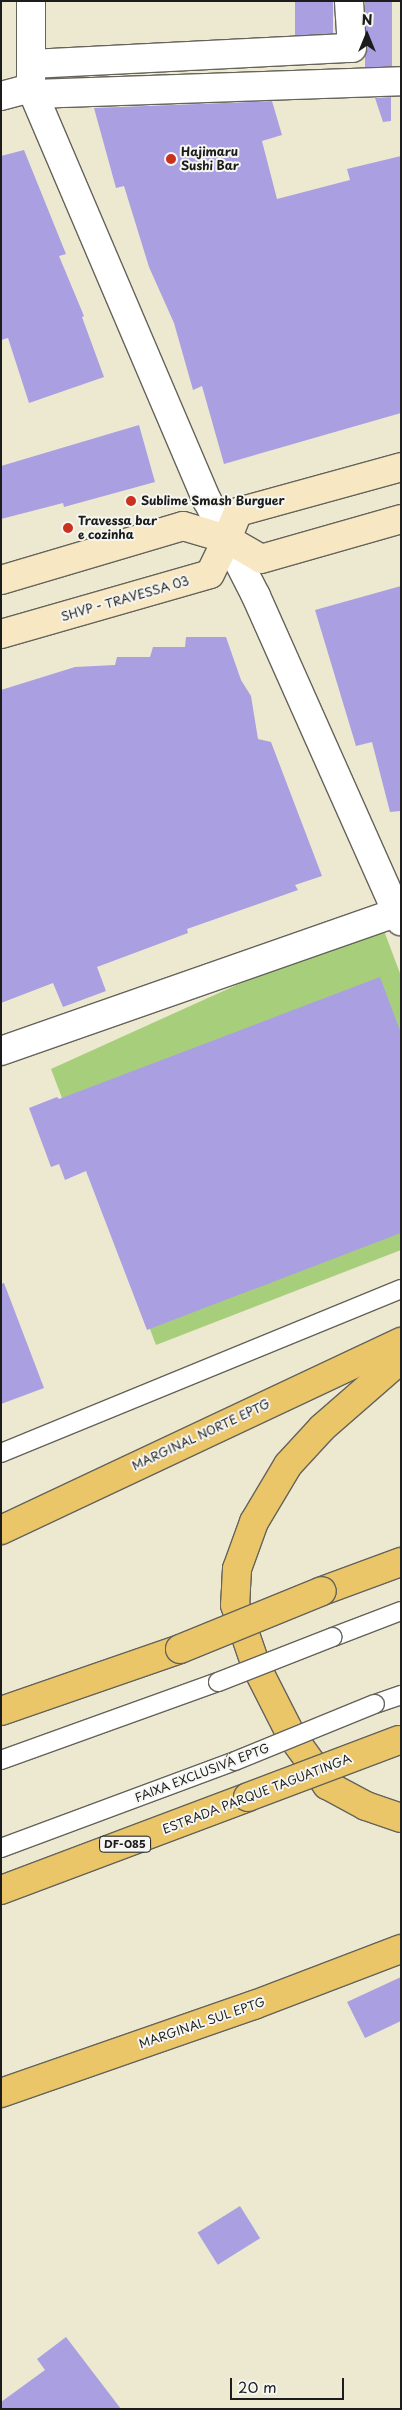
<!DOCTYPE html>
<style>
body{margin:0}
#map{position:relative;width:402px;height:2410px;overflow:hidden;background:#ede8d0;font-family:"Playpen Sans",sans-serif}
div>[style]{position:absolute}
.green>*{inset:0;background:#a7cf7b}
.building>*{inset:0;background:#aaa0e1;transform-origin:0 0}
.roads{filter:drop-shadow(1px 0 #65635b) drop-shadow(-1px 0 #65635b) drop-shadow(0 1px #65635b) drop-shadow(0 -1px #65635b)}
.lane>*{height:18px;margin:-9px;padding:0 9px;transform-origin:9px;border-radius:9px;background:#fff}
.street>*{height:28px;margin:-14px;padding:0 14px;transform-origin:14px;border-radius:14px;background:#fff}
.secondary>*{height:28px;margin:-14px;padding:0 14px;transform-origin:14px;border-radius:14px;background:#f7e8c3}
.primary>*{height:28px;margin:-14px;padding:0 14px;transform-origin:14px;border-radius:14px;background:#ebc669}
.highway>*{height:28px;margin:-14px;padding:0 14px;transform-origin:14px;border-radius:14px;background:#ebc669}
.bridges{filter:drop-shadow(1px 0 #65635b) drop-shadow(-1px 0 #65635b) drop-shadow(0 1px #65635b) drop-shadow(0 -1px #65635b)}
.lane-bridge>*{height:18px;margin:-9px;padding:0 9px;transform-origin:9px;border-radius:9px;background:#fff}
.highway-bridge>*{height:28px;margin:-14px;padding:0 14px;transform-origin:14px;border-radius:14px;background:#ebc669}
.dots>*{width:14px;height:14px;translate:-50% -50%;box-sizing:border-box;border:2px solid #f6f6f2;border-radius:50%}
span{translate:-50% -50%;white-space:nowrap;text-align:center;line-height:1.15;-webkit-text-stroke:4px #f6f6f2;paint-order:stroke}
.shield-label span{padding:1px 4px;background:#f6f6f2;border:1px solid;border-radius:4px;-webkit-text-stroke-width:0}
.shield-label{font-size:11px;color:#1c1c1c;font-weight:700}
.poi-label{font-size:12px;color:#1c1c1c;font-weight:700}
.left{translate:0 -50%;text-align:left}
.street-label{font-size:12px;color:#1c1c1c}
.frame{position:absolute;inset:0;border:2px solid #1c1c1c;pointer-events:none}
.north{position:absolute;left:342px;top:10px;width:50px;height:50px;-webkit-text-stroke:4px #f6f6f2;paint-order:stroke;rotate:0deg;font-size:14px;font-weight:700;line-height:20px;text-align:center;color:#1c1c1c}
.north::after{content:'';display:block;margin:auto;width:18px;height:22px;background:#1c1c1c;clip-path:polygon(50% 0,100% 100%,50% 72%,0 100%)}
.scale{position:absolute;left:230px;top:2378px;width:114px;height:22px;box-sizing:border-box;border:2px solid #1c1c1c;border-top:0;padding-left:6px;font-size:15px;line-height:18px;white-space:nowrap;color:#1c1c1c;-webkit-text-stroke:4px #f6f6f2;paint-order:stroke}
</style>
<div id="map">
<div class="green">
<i style="clip-path:polygon(380px 920px,401px 976px,401px 1250px,156px 1345px,51px 1069px)"></i>
</div>
<div class="building">
<i style="left:295px;top:1px;width:38px;height:34px"></i>
<i style="left:365px;top:1px;width:27px;height:66px"></i>
<i style="clip-path:polygon(391px 97px,391px 121px,383px 122px,375px 98px)"></i>
<i style="clip-path:polygon(272px 101px,282px 135px,262px 141px,277px 199px,350px 180px,347px 169px,401px 156px,401px 413px,224px 464px,202px 386px,193px 390px,174px 323px,149px 267px,124px 186px,116px 188px,94px 108px)"></i>
<i style="clip-path:polygon(24px 150px,66px 254px,59px 256px,84px 316px,82px 317px,104px 377px,29px 403px,8px 338px,1px 340px,1px 156px)"></i>
<i style="clip-path:polygon(139px 425px,155px 482px,64px 507px,63px 503px,1px 519px,1px 466px)"></i>
<i style="clip-path:polygon(401px 586px,401px 811px,390px 812px,372px 742px,356px 746px,315px 610px)"></i>
<i style="clip-path:polygon(186px 637px,226px 637px,241px 680px,251px 696px,258px 739px,271px 742px,322px 876px,295px 885px,298px 890px,187px 929px,188px 933px,97px 967px,106px 991px,63px 1007px,53px 983px,1px 1003px,1px 690px,75px 667px,115px 665px,117px 657px,150px 657px,153px 647px,185px 647px)"></i>
<i style="clip-path:polygon(380px 977px,401px 1033px,401px 1233px,147px 1330px,86px 1171px,65px 1180px,59px 1164px,51px 1167px,29px 1108px,57px 1097px,59px 1099px)"></i>
<i style="clip-path:polygon(4px 1283px,44px 1388px,1px 1404px,1px 1284px)"></i>
<i style="clip-path:polygon(401px 1977px,401px 2021px,365px 2038px,347px 2002px)"></i>
<i style="left:240px;top:2206px;width:38px;height:50px;rotate:58deg"></i>
<i style="clip-path:polygon(66px 2337px,121px 2409px,1px 2409px,1px 2402px,45px 2370px,37px 2359px)"></i>
</div>
<div class="roads">
<div class="lane">
<i style="left:1px;top:1453px;width:432px;rotate:-22.3deg"></i>
<i style="left:333px;top:1637px;width:73px;rotate:-20.9deg"></i>
<i style="left:375px;top:1704px;width:28px;rotate:-19deg"></i>
<i style="left:1px;top:1760px;width:231px;rotate:-19.8deg"></i>
<i style="left:1px;top:1848px;width:250px;rotate:-20.4deg"></i>
</div>
<div class="street">
<i style="left:31px;top:1px;width:87px;rotate:90deg"></i>
<i style="left:31px;top:88px;width:448px;rotate:66.9deg"></i>
<i style="left:207px;top:500px;width:108px;rotate:63deg"></i>
<i style="left:256px;top:596px;width:356px;rotate:66deg"></i>
<i style="left:31px;top:64px;width:321px;rotate:-2.9deg"></i>
<i style="left:352px;top:48px;width:47px;rotate:-93.7deg"></i>
<i style="left:34px;top:94px;width:367px;rotate:-2deg"></i>
<i style="left:1px;top:96px;width:31px;rotate:-15deg"></i>
<i style="left:1px;top:1051px;width:424px;rotate:-19.3deg"></i>
</div>
<div class="secondary">
<i style="left:1px;top:580px;width:190px;rotate:-16.5deg"></i>
<i style="left:183px;top:526px;width:46px;rotate:16.5deg"></i>
<i style="left:227px;top:539px;width:29px;rotate:-68deg"></i>
<i style="left:238px;top:512px;width:169px;rotate:-15.4deg"></i>
<i style="left:1px;top:634px;width:217px;rotate:-16deg"></i>
<i style="left:210px;top:574px;width:39px;rotate:-64deg"></i>
<i style="left:227px;top:539px;width:39px;rotate:30deg"></i>
<i style="left:261px;top:559px;width:146px;rotate:-15.9deg"></i>
</div>
<div class="primary">
<i style="left:401px;top:1359px;width:105px;rotate:138.9deg"></i>
<i style="left:322px;top:1428px;width:50px;rotate:132.6deg"></i>
<i style="left:288px;top:1465px;width:66px;rotate:120.8deg"></i>
<i style="left:254px;top:1522px;width:50px;rotate:109.9deg"></i>
<i style="left:237px;top:1569px;width:36px;rotate:93deg"></i>
<i style="left:235px;top:1605px;width:65px;rotate:71deg"></i>
<i style="left:256px;top:1666px;width:77px;rotate:63.1deg"></i>
<i style="left:291px;top:1735px;width:62px;rotate:54.2deg"></i>
<i style="left:327px;top:1785px;width:44px;rotate:28.3deg"></i>
<i style="left:366px;top:1806px;width:37px;rotate:19deg"></i>
<i style="left:1px;top:1530px;width:442px;rotate:-25.2deg"></i>
<i style="left:1px;top:2093px;width:268px;rotate:-19.2deg"></i>
<i style="left:254px;top:2005px;width:157px;rotate:-20.9deg"></i>
</div>
<div class="highway">
<i style="left:322px;top:1591px;width:84px;rotate:-20.2deg"></i>
<i style="left:1px;top:1711px;width:189px;rotate:-19.1deg"></i>
<i style="left:1px;top:1890px;width:264px;rotate:-20.6deg"></i>
</div>
</div>
<div class="bridges">
<div class="lane-bridge">
<i style="left:218px;top:1682px;width:123px;rotate:-21.4deg"></i>
<i style="left:235px;top:1761px;width:151px;rotate:-22.2deg"></i>
</div>
<div class="highway-bridge">
<i style="left:180px;top:1649px;width:153px;rotate:-22.2deg"></i>
<i style="left:248px;top:1797px;width:161px;rotate:-20.7deg"></i>
</div>
</div>
<div class="dots">
<i style="left:171px;top:159px;background:#c8321e"></i>
<i style="left:131px;top:501px;background:#c8321e"></i>
<i style="left:68px;top:528px;background:#c8321e"></i>
</div>
<div class="shield-label">
<span style="left:125px;top:1844px">DF-085</span>
</div>
<div class="poi-label">
<span class="left" style="left:181px;top:159px">Hajimaru<br>Sushi Bar</span>
<span class="left" style="left:141px;top:501px">Sublime Smash Burguer</span>
<span class="left" style="left:78px;top:528px">Travessa bar<br>e cozinha</span>
</div>
<div class="street-label">
<span style="left:125px;top:599px;rotate:-16deg">SHVP - TRAVESSA 03</span>
<span style="left:201px;top:1435px;rotate:-25deg">MARGINAL NORTE EPTG</span>
<span style="left:202px;top:1773px;rotate:-21deg">FAIXA EXCLUSIVA EPTG</span>
<span style="left:257px;top:1794px;rotate:-21deg">ESTRADA PARQUE TAGUATINGA</span>
<span style="left:202px;top:2023px;rotate:-19deg">MARGINAL SUL EPTG</span>
</div>
<div class="frame"></div>
<div class="north">N</div>
<div class="scale">20 m</div>
</div>
